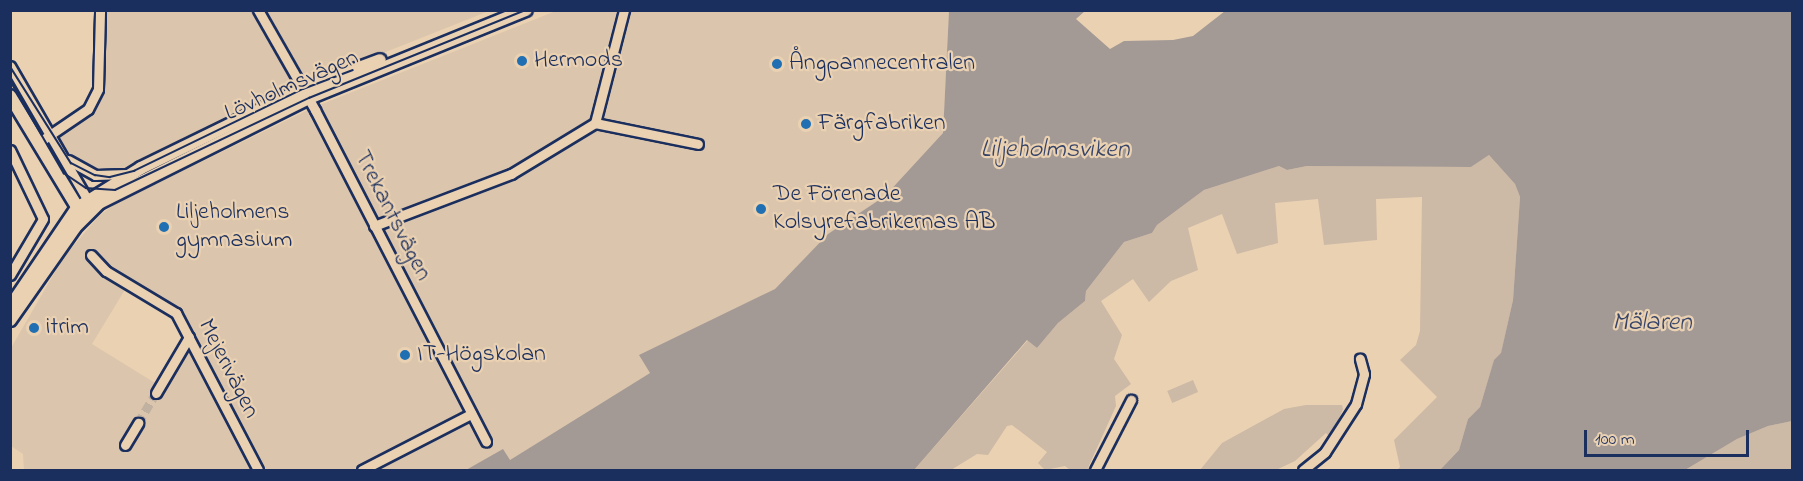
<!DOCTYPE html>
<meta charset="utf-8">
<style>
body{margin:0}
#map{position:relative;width:1803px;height:481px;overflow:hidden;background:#ead1b2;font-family:"Indie Flower",sans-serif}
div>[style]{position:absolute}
.built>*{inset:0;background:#dbc5ac}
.green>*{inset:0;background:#ccb9a6;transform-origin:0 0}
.water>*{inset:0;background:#a39995}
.minor-tunnel>*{height:9px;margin-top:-4.5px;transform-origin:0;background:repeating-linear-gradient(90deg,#c1b1a1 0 9px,transparent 0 13.5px)}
.roads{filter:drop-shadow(2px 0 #1b2f5e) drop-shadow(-2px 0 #1b2f5e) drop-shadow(0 2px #1b2f5e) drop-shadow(0 -2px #1b2f5e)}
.minor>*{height:9px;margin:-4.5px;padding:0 4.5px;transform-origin:4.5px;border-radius:4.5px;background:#ead1b2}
.tertiary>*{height:12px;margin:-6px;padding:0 6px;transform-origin:6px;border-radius:6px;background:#ead1b2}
.tram>*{height:1.5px;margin:-0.75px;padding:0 0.75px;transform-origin:0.75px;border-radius:0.75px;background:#1b2f5e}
.dots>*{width:16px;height:16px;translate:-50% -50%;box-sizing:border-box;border:3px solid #ead1b2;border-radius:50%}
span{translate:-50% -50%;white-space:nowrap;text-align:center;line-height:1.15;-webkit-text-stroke:4.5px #ead1b2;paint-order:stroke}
.poi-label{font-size:24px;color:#1b2f5e}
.left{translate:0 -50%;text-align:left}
.street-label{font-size:24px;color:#1b2f5e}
.water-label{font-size:26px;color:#364469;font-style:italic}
.frame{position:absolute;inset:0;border:12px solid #1b2f5e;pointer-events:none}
.scale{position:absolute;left:1584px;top:430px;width:165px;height:27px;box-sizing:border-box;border:3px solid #1b2f5e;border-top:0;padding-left:8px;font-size:18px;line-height:21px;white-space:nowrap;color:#1b2f5e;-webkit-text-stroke:4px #ead1b2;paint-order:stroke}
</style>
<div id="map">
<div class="built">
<i style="clip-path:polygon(101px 11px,488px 10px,489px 11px,300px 86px,126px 173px,103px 174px,84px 168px,67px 154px,55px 135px,88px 107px,97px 89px)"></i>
<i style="clip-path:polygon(evenodd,556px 11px,949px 11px,943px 133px,885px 196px,828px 234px,775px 289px,640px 356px,650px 373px,510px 460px,478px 464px,466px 470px,24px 470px,23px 454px,11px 446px,11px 348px,63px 258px,99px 216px,115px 204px,312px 108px,556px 11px,129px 283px,180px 313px,190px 335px,160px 386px,92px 344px,129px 283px)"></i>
</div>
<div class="green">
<i style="clip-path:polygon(1489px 155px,1515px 184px,1520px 197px,1513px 300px,1501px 354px,1494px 361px,1480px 407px,1468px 419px,1459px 450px,1440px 470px,1397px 470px,1400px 467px,1394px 440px,1437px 397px,1400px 360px,1416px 345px,1420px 331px,1422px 197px,1376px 199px,1377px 240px,1324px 245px,1318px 199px,1275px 203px,1278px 243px,1237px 254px,1222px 214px,1188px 228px,1198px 270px,1171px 281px,1149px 302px,1133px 279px,1101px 301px,1122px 335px,1114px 359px,1131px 384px,1115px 396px,1116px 406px,1087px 470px,1067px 470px,1070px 470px,1065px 466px,1045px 470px,1038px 463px,1047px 452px,1012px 425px,1007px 426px,988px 455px,977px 454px,951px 470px,914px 470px,1028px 340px,1037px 348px,1058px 323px,1085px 301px,1086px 291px,1124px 242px,1152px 233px,1157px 225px,1204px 190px,1279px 166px,1287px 170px,1307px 166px,1471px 167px)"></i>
<i style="left:1193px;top:380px;width:13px;height:28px;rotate:67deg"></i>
<i style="clip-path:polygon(1306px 405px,1342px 405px,1343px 409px,1331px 438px,1326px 433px,1295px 461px,1276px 470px,1200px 470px,1222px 443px,1284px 409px)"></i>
<i style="clip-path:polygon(1792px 421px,1792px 470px,1685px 470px,1737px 439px,1768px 426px)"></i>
</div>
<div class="water">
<i style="clip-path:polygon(949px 11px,1085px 11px,1076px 19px,1110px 49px,1124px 41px,1173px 40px,1193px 36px,1225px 11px,1792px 11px,1792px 421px,1768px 426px,1737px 439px,1685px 470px,1440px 470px,1459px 450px,1468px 419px,1480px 407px,1494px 360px,1501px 353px,1513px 300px,1520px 197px,1515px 184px,1489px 155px,1471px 167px,1307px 166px,1287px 170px,1279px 166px,1204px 190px,1157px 225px,1152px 233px,1124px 242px,1086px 291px,1085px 301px,1058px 323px,1037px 348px,1027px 340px,914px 470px,466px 470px,503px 449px,510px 460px,650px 373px,639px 355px,775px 289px,828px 234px,885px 196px,943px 133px)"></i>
</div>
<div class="minor-tunnel">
<i style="left:138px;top:423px;width:35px;rotate:-59deg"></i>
</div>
<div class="roads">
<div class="minor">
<i style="left:258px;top:10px;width:115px;rotate:60.3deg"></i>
<i style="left:315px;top:110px;width:373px;rotate:62.7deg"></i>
<i style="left:10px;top:66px;width:162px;rotate:59.9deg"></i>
<i style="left:595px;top:123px;width:105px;rotate:11.5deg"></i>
<i style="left:38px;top:143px;width:60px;rotate:-34.2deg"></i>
<i style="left:88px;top:109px;width:22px;rotate:-63deg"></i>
<i style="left:98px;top:89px;width:79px;rotate:-88.5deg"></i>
<i style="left:10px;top:150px;width:76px;rotate:64.4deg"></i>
<i style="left:43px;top:219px;width:65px;rotate:120.5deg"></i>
<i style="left:68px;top:160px;width:31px;rotate:29deg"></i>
<i style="left:95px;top:175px;width:32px;rotate:-2deg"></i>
<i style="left:374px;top:226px;width:147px;rotate:-20.8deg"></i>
<i style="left:511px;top:174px;width:98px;rotate:-31.3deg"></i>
<i style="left:595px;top:123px;width:117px;rotate:-75.6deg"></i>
<i style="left:91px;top:255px;width:22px;rotate:47deg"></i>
<i style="left:106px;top:271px;width:82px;rotate:31deg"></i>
<i style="left:176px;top:313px;width:177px;rotate:62.4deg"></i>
<i style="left:156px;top:393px;width:65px;rotate:-59.5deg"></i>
<i style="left:125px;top:445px;width:26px;rotate:-59deg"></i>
<i style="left:362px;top:470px;width:123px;rotate:-27.2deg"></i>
<i style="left:1095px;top:470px;width:79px;rotate:-62.8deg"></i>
<i style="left:1303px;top:470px;width:28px;rotate:-39deg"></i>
<i style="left:1325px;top:452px;width:57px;rotate:-57.1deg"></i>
<i style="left:1356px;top:404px;width:31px;rotate:-75deg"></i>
<i style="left:1364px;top:374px;width:16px;rotate:-105deg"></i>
</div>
<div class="tertiary">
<i style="left:10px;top:96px;width:139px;rotate:58.8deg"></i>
<i style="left:10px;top:307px;width:120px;rotate:-55.9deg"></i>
<i style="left:77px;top:208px;width:75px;rotate:-32deg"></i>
<i style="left:141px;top:168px;width:180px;rotate:-26deg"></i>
<i style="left:303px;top:89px;width:82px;rotate:-20.6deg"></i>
<i style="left:10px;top:320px;width:113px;rotate:-55deg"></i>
<i style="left:75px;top:227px;width:34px;rotate:-45deg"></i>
<i style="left:99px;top:203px;width:235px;rotate:-26.6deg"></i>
<i style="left:309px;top:98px;width:234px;rotate:-22.1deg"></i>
</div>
</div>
<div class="tram">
<i style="left:10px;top:66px;width:115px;rotate:57.8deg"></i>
<i style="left:71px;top:163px;width:27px;rotate:27deg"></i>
<i style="left:95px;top:175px;width:15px;rotate:8deg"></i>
<i style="left:110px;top:177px;width:25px;rotate:-14deg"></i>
<i style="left:134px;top:171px;width:188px;rotate:-25.9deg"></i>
<i style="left:303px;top:89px;width:53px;rotate:-20.8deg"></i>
<i style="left:10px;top:80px;width:108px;rotate:59.9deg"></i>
<i style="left:64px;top:173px;width:27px;rotate:34deg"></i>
<i style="left:86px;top:188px;width:29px;rotate:4deg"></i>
<i style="left:115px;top:190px;width:215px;rotate:-25.4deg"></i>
<i style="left:309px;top:98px;width:234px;rotate:-22.1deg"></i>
</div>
<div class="dots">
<i style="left:522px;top:61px;background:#1f6fb2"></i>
<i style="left:777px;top:64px;background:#1f6fb2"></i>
<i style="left:806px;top:124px;background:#1f6fb2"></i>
<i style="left:761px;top:209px;background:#1f6fb2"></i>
<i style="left:164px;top:227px;background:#1f6fb2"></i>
<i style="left:34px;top:328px;background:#1f6fb2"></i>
<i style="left:405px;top:355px;background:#1f6fb2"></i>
</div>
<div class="poi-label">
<span class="left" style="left:534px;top:61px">Hermods</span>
<span class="left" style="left:789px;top:64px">Ångpannecentralen</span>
<span class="left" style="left:818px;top:124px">Färgfabriken</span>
<span class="left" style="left:773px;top:209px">De Förenade<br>Kolsyrefabrikernas AB</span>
<span class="left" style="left:176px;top:227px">Liljeholmens<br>gymnasium</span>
<span class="left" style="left:46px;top:328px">itrim</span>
<span class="left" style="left:417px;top:355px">IT-Högskolan</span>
</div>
<div class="street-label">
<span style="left:292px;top:86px;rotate:-24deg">Lövholmsvägen</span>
<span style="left:392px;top:216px;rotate:63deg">Trekantsvägen</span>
<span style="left:228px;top:369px;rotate:63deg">Mejerivägen</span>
</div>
<div class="water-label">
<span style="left:1055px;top:151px">Liljeholmsviken</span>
<span style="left:1652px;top:324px">Mälaren</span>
</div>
<div class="frame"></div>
<div class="scale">100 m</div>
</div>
